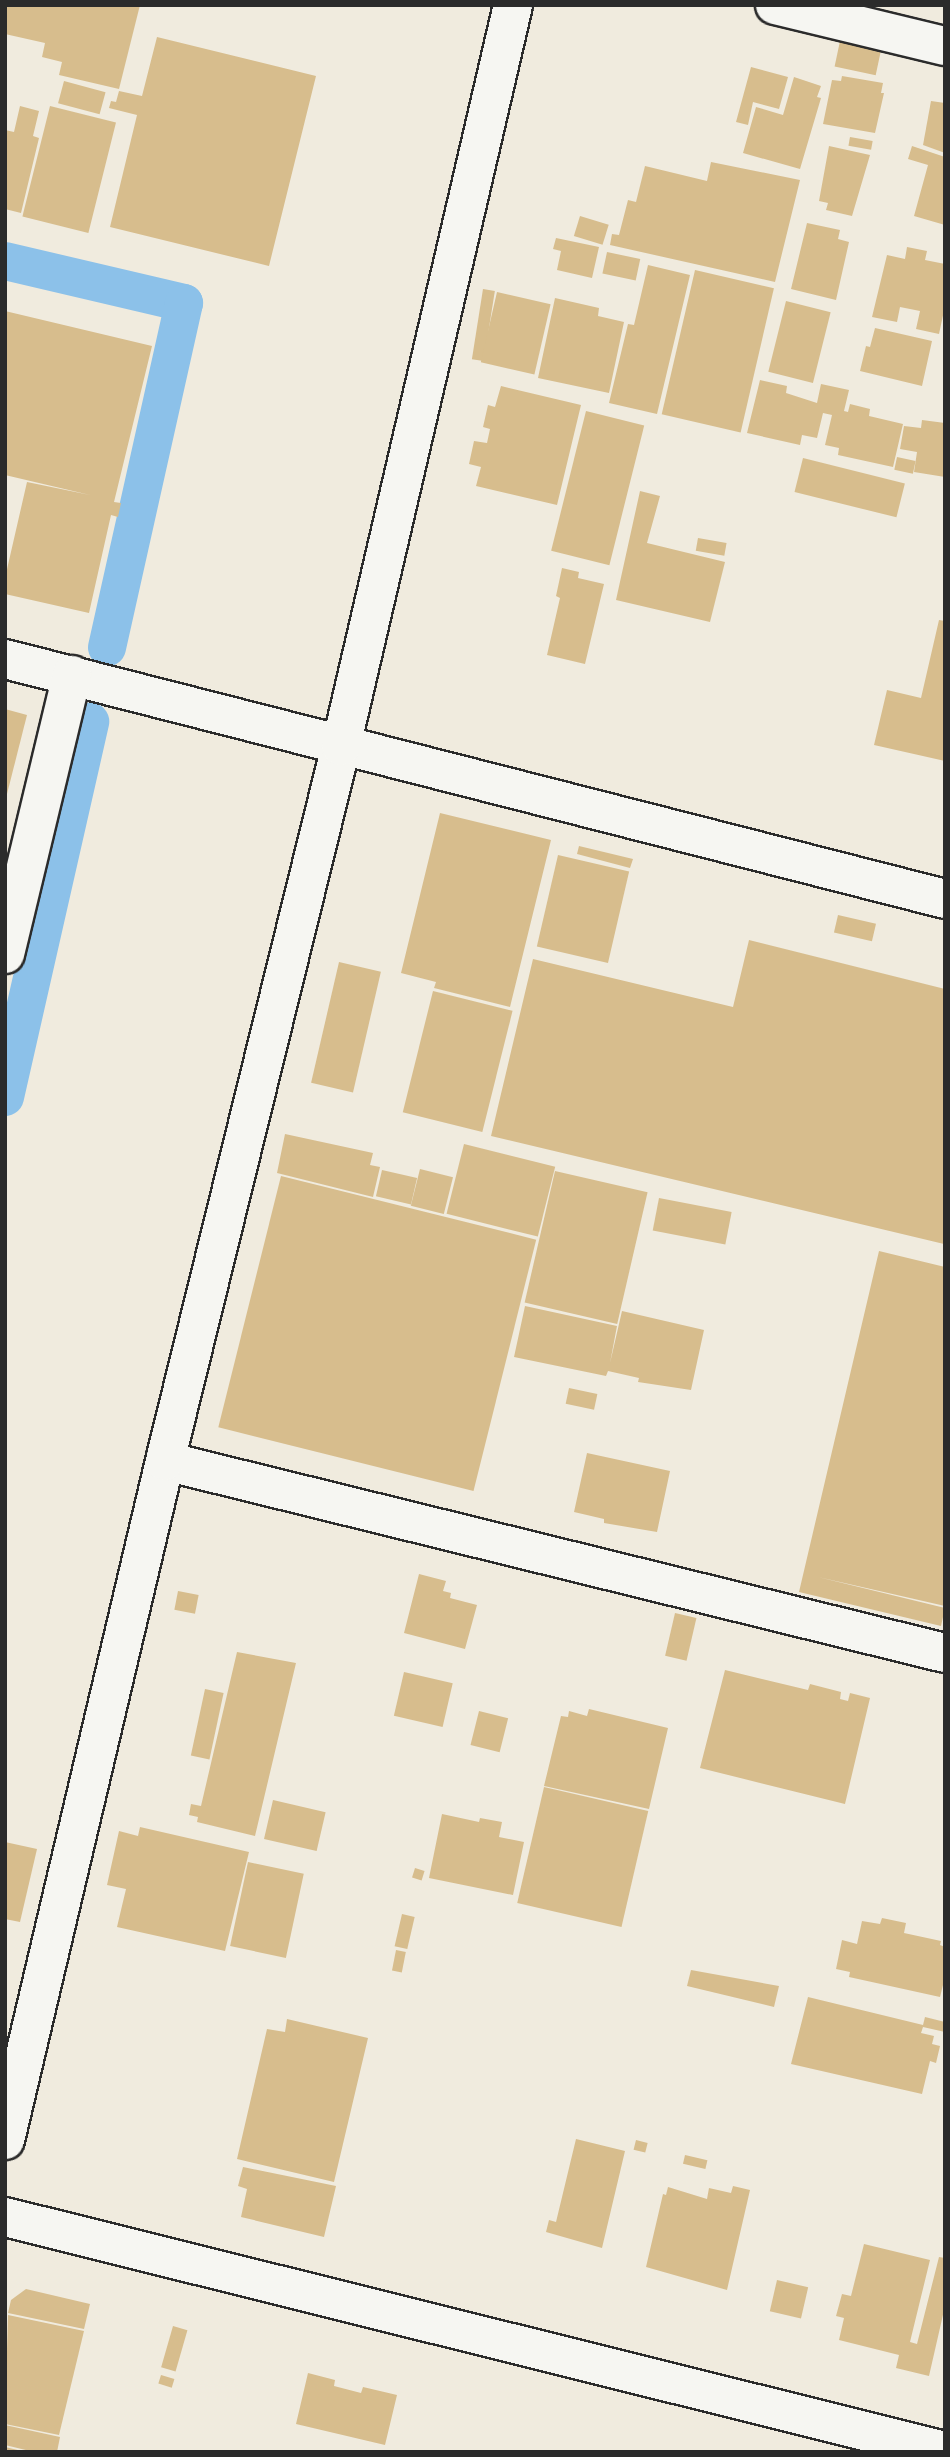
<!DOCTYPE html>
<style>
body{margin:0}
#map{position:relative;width:950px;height:2457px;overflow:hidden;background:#f0ebde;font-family:Caveat,sans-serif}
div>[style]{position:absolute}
.canal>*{height:38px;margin:-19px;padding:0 19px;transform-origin:19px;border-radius:19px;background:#8cc1e9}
.building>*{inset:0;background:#d7bd8d;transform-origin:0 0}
.roads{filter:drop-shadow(2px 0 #2b2b2b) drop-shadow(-2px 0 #2b2b2b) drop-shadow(0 2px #2b2b2b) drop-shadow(0 -2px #2b2b2b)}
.minor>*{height:38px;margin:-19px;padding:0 19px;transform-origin:19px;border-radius:19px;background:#f6f6f2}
span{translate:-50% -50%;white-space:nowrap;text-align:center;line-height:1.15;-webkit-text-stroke:5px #f6f6f2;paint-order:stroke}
.frame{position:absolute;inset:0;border:7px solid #2b2b2b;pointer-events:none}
</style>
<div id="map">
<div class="canal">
<i style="left:5px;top:261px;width:184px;rotate:13.2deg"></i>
<i style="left:184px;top:303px;width:353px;rotate:102.6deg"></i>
<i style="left:5px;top:1097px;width:385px;rotate:-77.2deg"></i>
</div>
<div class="building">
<i style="clip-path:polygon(5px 5px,140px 5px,119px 89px,59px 75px,62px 62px,42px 57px,45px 43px,5px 34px)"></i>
<i style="clip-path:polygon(157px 37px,316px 76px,269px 266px,110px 227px,137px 115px,109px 108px,111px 101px,116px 102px,119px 91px,142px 96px)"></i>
<i style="left:840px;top:41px;width:42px;height:26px;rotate:12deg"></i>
<i style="clip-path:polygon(751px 67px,788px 77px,779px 109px,753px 102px,748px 125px,736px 122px)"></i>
<i style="clip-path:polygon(842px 76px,883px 83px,881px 93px,884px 93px,875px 133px,823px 124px,832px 80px,841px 81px)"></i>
<i style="clip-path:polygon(794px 77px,821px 86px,817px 97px,821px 98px,800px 169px,743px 153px,756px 107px,783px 115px)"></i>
<i style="left:64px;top:81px;width:43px;height:23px;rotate:15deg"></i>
<i style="clip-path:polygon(931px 101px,945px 103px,945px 153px,923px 145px)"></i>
<i style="clip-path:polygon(20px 106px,39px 111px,33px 136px,39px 138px,21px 213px,5px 209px,5px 130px,14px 132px)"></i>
<i style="left:50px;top:106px;width:68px;height:114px;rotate:14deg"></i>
<i style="left:850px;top:137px;width:23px;height:9px;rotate:10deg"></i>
<i style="clip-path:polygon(829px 146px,870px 155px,852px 216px,826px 210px,828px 203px,819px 201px)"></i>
<i style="clip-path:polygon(912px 146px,945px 157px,945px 225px,914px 216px,928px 165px,908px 159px)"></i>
<i style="clip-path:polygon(711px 162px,800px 180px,775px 282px,610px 245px,612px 234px,619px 235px,628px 200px,636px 202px,645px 166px,707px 181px)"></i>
<i style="left:580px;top:216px;width:30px;height:21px;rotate:17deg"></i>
<i style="clip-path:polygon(807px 223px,840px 230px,838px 239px,849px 242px,836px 300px,791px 289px)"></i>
<i style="clip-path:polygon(556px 238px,599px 247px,592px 278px,557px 270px,561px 251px,553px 249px)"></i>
<i style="clip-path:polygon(907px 247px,927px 251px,925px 260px,945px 264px,945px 306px,939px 334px,916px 329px,920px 311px,900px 307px,897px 322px,872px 317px,887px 255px,905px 259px)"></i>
<i style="left:607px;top:252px;width:34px;height:22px;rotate:12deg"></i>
<i style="clip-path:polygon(648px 265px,690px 275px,657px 414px,609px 403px,628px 324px,634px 325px)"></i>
<i style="left:695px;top:270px;width:81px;height:148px;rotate:13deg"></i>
<i style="left:483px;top:289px;width:12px;height:71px;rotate:9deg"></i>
<i style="left:497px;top:292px;width:55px;height:72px;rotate:13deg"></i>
<i style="clip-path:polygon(555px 298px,599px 308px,598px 316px,624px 322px,609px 393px,538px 378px)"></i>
<i style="left:786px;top:301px;width:46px;height:73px;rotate:14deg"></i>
<i style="clip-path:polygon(5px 311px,152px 346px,114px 502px,121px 503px,118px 517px,111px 515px,89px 613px,5px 594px,5px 578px,27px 482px,90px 495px,5px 475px)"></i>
<i style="clip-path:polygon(875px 328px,932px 341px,922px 386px,860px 371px,866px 346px,870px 347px)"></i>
<i style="clip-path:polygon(760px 380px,787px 386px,786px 393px,817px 403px,821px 384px,849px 390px,844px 411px,848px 412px,850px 404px,870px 409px,869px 416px,903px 424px,893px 467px,838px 455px,839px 448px,825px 445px,832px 415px,823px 413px,817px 438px,802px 435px,800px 445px,747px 433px)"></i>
<i style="clip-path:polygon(501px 386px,581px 405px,557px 505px,476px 486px,481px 467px,469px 464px,474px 441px,487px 443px,490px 429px,483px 427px,488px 405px,495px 407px)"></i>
<i style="left:586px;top:411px;width:60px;height:144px;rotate:14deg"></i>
<i style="clip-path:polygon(922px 420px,945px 423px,945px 477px,914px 472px,917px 452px,900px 449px,904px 426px,921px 428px)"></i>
<i style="left:897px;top:457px;width:19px;height:13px;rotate:12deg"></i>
<i style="left:803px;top:458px;width:105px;height:35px;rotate:14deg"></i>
<i style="clip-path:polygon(640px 491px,660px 496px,647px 543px,725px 562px,710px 622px,616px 600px)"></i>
<i style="left:698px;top:538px;width:29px;height:13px;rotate:10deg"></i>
<i style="clip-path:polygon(562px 568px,579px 572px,578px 578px,604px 584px,585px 664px,547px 655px,560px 598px,556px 596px)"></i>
<i style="clip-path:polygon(939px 620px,945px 621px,945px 761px,874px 745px,887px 690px,921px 698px)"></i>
<i style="clip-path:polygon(5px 709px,27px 715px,6px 798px,5px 798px)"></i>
<i style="clip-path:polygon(440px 813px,551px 840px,510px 1007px,434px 988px,436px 982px,401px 973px)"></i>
<i style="clip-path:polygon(579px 846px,633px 859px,630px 868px,577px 854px)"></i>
<i style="left:558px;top:855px;width:73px;height:94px;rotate:13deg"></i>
<i style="left:838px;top:915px;width:39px;height:18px;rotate:13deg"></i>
<i style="clip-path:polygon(749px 940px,945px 989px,944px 1244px,491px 1136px,533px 959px,733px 1007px)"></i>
<i style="left:339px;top:962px;width:43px;height:124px;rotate:13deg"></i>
<i style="left:433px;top:991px;width:82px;height:125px;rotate:14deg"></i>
<i style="clip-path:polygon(285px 1134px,373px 1153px,370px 1165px,380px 1167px,373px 1197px,277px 1173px)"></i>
<i style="left:464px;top:1144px;width:94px;height:72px;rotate:14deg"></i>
<i style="left:420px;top:1169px;width:34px;height:38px;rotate:14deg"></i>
<i style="left:382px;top:1170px;width:36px;height:27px;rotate:13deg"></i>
<i style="left:555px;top:1171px;width:95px;height:135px;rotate:13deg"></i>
<i style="left:281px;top:1176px;width:263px;height:259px;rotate:14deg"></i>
<i style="left:659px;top:1198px;width:74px;height:33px;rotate:11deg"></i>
<i style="clip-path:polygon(879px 1251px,945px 1267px,945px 1606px,818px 1577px,945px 1608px,941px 1626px,799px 1592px)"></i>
<i style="clip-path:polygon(525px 1306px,617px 1326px,610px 1363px,622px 1311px,704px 1330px,691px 1390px,638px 1382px,639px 1378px,608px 1371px,606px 1376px,514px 1357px)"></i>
<i style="left:569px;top:1388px;width:29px;height:16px;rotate:12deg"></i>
<i style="clip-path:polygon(587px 1453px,670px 1471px,657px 1532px,604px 1523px,604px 1519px,574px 1512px)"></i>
<i style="clip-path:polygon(419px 1574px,446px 1581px,443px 1591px,451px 1593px,450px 1598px,477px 1605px,465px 1649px,404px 1633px)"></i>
<i style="left:178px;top:1591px;width:21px;height:19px;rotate:11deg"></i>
<i style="left:675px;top:1613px;width:22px;height:44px;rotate:13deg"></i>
<i style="clip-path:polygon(237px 1652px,296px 1663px,255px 1836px,197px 1822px,198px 1817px,189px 1815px,191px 1804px,201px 1806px)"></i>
<i style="clip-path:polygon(725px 1670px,808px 1690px,810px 1684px,841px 1692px,840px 1699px,848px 1701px,850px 1693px,870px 1698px,845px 1804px,700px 1768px)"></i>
<i style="left:404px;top:1672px;width:50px;height:45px;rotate:13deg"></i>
<i style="left:205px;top:1689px;width:19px;height:68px;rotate:12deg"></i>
<i style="clip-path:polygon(589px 1709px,668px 1728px,649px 1809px,544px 1786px,561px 1716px,568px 1717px,569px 1711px,587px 1716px)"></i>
<i style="left:479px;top:1711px;width:30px;height:35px;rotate:14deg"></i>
<i style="left:544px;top:1787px;width:107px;height:119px;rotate:13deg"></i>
<i style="left:273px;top:1800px;width:54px;height:40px;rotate:13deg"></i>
<i style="clip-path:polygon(442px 1814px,479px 1822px,480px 1818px,502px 1822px,499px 1837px,524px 1842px,513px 1895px,429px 1878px)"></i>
<i style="clip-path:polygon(140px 1827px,249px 1852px,225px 1951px,117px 1927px,126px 1889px,107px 1885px,119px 1831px,138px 1836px)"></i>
<i style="clip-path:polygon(5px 1842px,37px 1849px,20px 1922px,5px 1919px)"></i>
<i style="left:248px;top:1862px;width:57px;height:86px;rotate:12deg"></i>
<i style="left:415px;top:1868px;width:10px;height:10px;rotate:17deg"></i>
<i style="left:402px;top:1914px;width:13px;height:33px;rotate:13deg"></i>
<i style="clip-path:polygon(882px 1918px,906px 1923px,904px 1933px,941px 1941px,940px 1945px,945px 1947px,945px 1977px,940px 1997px,849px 1977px,850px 1972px,836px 1969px,842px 1940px,857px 1944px,862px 1921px,880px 1924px)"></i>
<i style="left:396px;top:1950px;width:10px;height:21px;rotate:11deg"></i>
<i style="clip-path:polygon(691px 1970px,779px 1986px,774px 2007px,687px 1986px)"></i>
<i style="clip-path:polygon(808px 1997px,923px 2025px,925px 2017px,945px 2022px,945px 2032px,923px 2027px,921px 2033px,934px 2036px,932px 2044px,940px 2046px,936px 2063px,930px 2061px,922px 2094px,791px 2064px)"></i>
<i style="clip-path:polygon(287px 2019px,368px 2038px,334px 2182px,237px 2159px,267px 2029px,285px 2032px)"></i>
<i style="clip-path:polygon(576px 2139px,625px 2151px,602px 2248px,546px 2232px,549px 2220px,556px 2222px)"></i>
<i style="left:636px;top:2140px;width:12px;height:10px;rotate:14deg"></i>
<i style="left:685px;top:2155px;width:23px;height:9px;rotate:13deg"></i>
<i style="clip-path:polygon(243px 2167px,336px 2186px,324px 2237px,241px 2217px,247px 2189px,238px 2186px)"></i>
<i style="clip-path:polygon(733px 2186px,750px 2190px,727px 2290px,646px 2267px,663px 2194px,666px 2195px,668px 2187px,707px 2199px,709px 2188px,731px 2193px)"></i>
<i style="clip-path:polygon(864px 2244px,930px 2260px,910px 2342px,917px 2344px,939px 2257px,945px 2258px,945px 2306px,929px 2376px,896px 2368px,899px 2355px,839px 2340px,844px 2318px,836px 2316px,842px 2294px,851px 2296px)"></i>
<i style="left:777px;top:2280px;width:32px;height:32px;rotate:13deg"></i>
<i style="clip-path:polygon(26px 2289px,90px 2304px,84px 2329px,8px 2313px,11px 2300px)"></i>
<i style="clip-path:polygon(8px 2315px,84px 2331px,59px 2435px,5px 2424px)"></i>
<i style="left:173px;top:2326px;width:15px;height:43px;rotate:16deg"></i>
<i style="clip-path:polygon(308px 2373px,335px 2380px,334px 2386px,361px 2393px,363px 2387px,397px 2395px,385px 2445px,296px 2424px)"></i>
<i style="left:161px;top:2375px;width:14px;height:9px;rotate:17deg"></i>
<i style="clip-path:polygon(5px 2425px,60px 2437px,57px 2452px,34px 2452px,5px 2445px)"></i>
<i style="clip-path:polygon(5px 2447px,22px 2451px,22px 2452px,5px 2452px)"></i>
</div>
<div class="roads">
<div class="minor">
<i style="left:775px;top:5px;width:175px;rotate:13.6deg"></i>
<i style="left:5px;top:659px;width:970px;rotate:14.32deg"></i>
<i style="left:5px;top:954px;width:287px;rotate:-76.5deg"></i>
<i style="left:165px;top:1461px;width:803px;rotate:13.83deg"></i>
<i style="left:5px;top:2140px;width:698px;rotate:-76.74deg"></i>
<i style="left:165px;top:1461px;width:736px;rotate:-76.17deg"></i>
<i style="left:341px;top:746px;width:761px;rotate:-76.93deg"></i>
<i style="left:5px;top:2217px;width:969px;rotate:13.98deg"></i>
</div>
</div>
<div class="frame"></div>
</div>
